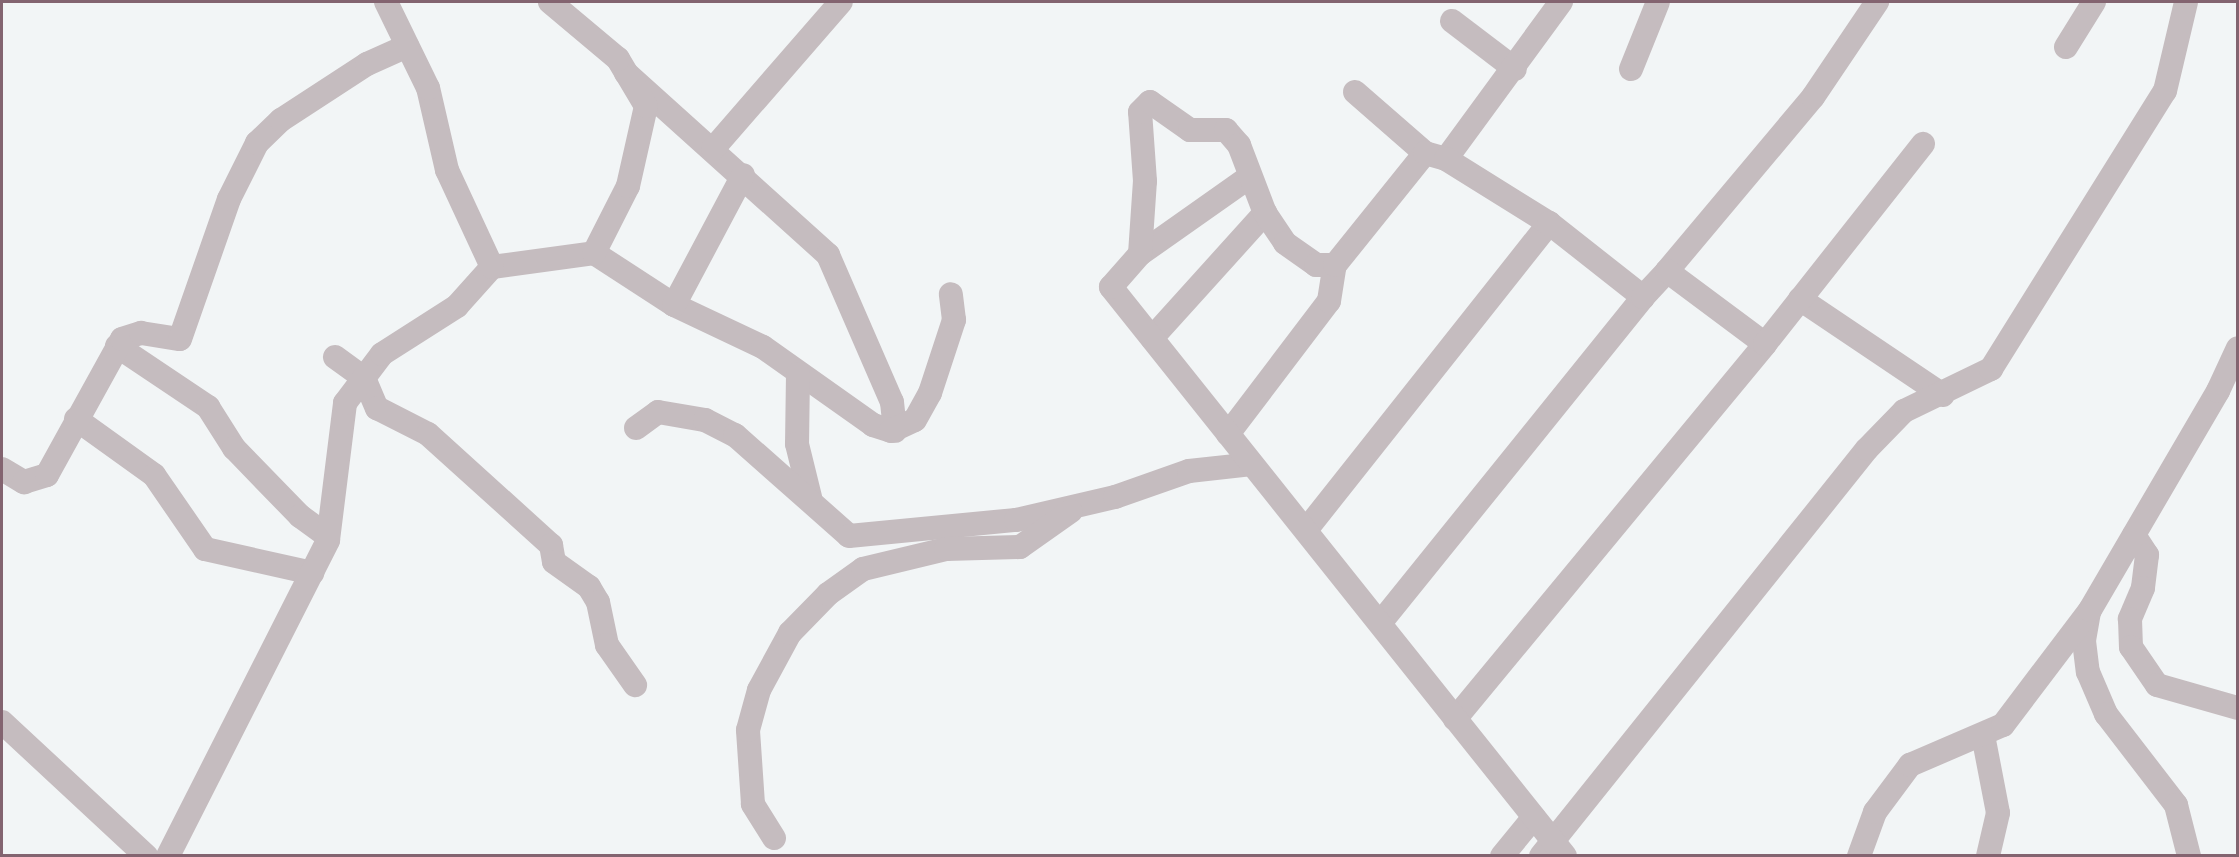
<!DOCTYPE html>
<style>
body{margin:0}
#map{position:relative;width:2239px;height:857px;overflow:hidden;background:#f2f5f6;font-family:Signika,sans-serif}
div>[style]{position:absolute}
.minor>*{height:24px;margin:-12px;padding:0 12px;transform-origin:12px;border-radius:12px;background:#c5bcbf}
span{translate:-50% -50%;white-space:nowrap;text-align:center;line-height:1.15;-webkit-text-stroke:6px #fff;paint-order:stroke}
.frame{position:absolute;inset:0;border:3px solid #836470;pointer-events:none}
</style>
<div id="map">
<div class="minor">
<i style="left:1452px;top:21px;width:79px;rotate:37.3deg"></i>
<i style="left:2066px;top:47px;width:53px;rotate:-58.1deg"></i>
<i style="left:1631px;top:69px;width:72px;rotate:-68.1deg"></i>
<i style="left:626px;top:73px;width:272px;rotate:42deg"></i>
<i style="left:828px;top:255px;width:160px;rotate:66.5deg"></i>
<i style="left:892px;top:402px;width:29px;rotate:84deg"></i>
<i style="left:1355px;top:92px;width:93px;rotate:41.1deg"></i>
<i style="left:713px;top:149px;width:195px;rotate:-49deg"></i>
<i style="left:1446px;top:159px;width:195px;rotate:-53.8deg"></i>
<i style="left:594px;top:253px;width:95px;rotate:33deg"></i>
<i style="left:674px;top:305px;width:98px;rotate:25.3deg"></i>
<i style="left:763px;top:347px;width:135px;rotate:35.3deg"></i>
<i style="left:873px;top:425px;width:19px;rotate:18deg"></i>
<i style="left:891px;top:431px;width:26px;rotate:-25deg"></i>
<i style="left:915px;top:420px;width:31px;rotate:-61deg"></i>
<i style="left:930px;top:393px;width:77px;rotate:-71.8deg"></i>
<i style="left:954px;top:320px;width:26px;rotate:-97deg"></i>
<i style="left:1140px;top:254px;width:133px;rotate:-35.2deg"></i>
<i style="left:492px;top:267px;width:103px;rotate:-7.8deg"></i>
<i style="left:594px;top:253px;width:75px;rotate:-63.1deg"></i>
<i style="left:628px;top:186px;width:82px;rotate:-77.3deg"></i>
<i style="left:646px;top:106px;width:55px;rotate:-120.8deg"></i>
<i style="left:618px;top:59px;width:89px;rotate:-140deg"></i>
<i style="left:1667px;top:271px;width:227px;rotate:-50deg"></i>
<i style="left:1813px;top:97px;width:115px;rotate:-56deg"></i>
<i style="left:1800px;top:299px;width:172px;rotate:33.9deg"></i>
<i style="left:674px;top:305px;width:147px;rotate:-62deg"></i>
<i style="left:1152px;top:338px;width:169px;rotate:-47.9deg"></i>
<i style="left:117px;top:346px;width:110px;rotate:33.8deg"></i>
<i style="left:208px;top:407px;width:49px;rotate:57.6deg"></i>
<i style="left:234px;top:448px;width:95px;rotate:45.9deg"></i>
<i style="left:300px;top:516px;width:34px;rotate:36deg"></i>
<i style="left:335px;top:357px;width:36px;rotate:36deg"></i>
<i style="left:364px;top:378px;width:33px;rotate:67deg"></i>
<i style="left:377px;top:408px;width:57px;rotate:27deg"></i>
<i style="left:428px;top:434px;width:166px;rotate:42.1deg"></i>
<i style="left:551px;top:545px;width:17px;rotate:80deg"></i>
<i style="left:554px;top:562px;width:43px;rotate:35.5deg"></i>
<i style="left:589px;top:587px;width:17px;rotate:59deg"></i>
<i style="left:598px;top:602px;width:44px;rotate:78.2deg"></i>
<i style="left:607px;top:645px;width:49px;rotate:55deg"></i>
<i style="left:798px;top:374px;width:70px;rotate:90.8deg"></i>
<i style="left:797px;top:444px;width:55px;rotate:76.2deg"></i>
<i style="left:76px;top:419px;width:96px;rotate:35.7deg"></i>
<i style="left:154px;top:475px;width:90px;rotate:55.4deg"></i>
<i style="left:205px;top:549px;width:110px;rotate:12.6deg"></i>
<i style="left:636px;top:428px;width:27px;rotate:-36deg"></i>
<i style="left:658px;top:412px;width:48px;rotate:9.7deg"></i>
<i style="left:705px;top:420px;width:34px;rotate:27deg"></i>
<i style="left:735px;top:435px;width:152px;rotate:41.5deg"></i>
<i style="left:849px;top:536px;width:168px;rotate:-5.5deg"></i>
<i style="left:1016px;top:520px;width:102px;rotate:-13.1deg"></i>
<i style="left:1115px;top:497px;width:78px;rotate:-19.4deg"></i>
<i style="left:1189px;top:471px;width:63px;rotate:-6.3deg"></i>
<i style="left:1228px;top:434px;width:167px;rotate:-52.8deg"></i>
<i style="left:1329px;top:301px;width:36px;rotate:-81deg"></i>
<i style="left:2px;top:469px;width:26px;rotate:31deg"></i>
<i style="left:24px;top:482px;width:24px;rotate:-17deg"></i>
<i style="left:47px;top:475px;width:155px;rotate:-61.1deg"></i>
<i style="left:122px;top:339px;width:20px;rotate:-18deg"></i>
<i style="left:141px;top:333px;width:39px;rotate:9deg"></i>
<i style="left:180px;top:339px;width:148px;rotate:-70.7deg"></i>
<i style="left:229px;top:199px;width:63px;rotate:-63.4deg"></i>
<i style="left:257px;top:143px;width:33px;rotate:-44deg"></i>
<i style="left:281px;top:120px;width:103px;rotate:-33.1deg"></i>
<i style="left:367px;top:64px;width:44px;rotate:-24.2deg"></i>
<i style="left:1306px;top:530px;width:392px;rotate:-51.6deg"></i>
<i style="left:2134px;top:535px;width:24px;rotate:57deg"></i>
<i style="left:2147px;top:555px;width:33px;rotate:97deg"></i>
<i style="left:2143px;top:588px;width:34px;rotate:113deg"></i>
<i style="left:2130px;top:619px;width:28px;rotate:88deg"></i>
<i style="left:2131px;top:647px;width:46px;rotate:55.6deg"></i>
<i style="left:2157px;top:685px;width:84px;rotate:15.9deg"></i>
<i style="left:2089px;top:612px;width:29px;rotate:100deg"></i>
<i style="left:2084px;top:641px;width:31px;rotate:83deg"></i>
<i style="left:2088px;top:672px;width:46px;rotate:66.8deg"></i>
<i style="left:2106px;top:714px;width:115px;rotate:52.4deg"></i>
<i style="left:2176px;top:805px;width:53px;rotate:75.7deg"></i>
<i style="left:1381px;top:622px;width:417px;rotate:-51.1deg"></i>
<i style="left:1455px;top:719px;width:487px;rotate:-50.4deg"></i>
<i style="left:2px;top:722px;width:197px;rotate:42.9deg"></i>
<i style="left:1983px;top:735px;width:79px;rotate:79.1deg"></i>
<i style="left:1998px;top:813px;width:44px;rotate:103.1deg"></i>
<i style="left:774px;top:838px;width:40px;rotate:-122deg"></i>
<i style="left:753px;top:804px;width:74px;rotate:-93.9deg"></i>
<i style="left:748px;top:730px;width:41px;rotate:-74.6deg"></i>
<i style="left:759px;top:690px;width:65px;rotate:-61.5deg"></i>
<i style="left:790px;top:633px;width:54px;rotate:-45.7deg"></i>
<i style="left:828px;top:594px;width:43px;rotate:-35.5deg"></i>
<i style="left:863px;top:569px;width:85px;rotate:-13.5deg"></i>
<i style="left:946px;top:549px;width:74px;rotate:-1.5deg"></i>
<i style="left:1020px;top:547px;width:62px;rotate:-35.2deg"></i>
<i style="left:168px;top:856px;width:354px;rotate:-63.1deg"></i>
<i style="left:328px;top:540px;width:138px;rotate:-82.9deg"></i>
<i style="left:345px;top:403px;width:61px;rotate:-52.9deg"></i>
<i style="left:382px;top:354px;width:89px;rotate:-32.6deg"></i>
<i style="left:457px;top:306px;width:52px;rotate:-48.1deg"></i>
<i style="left:492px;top:267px;width:107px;rotate:-114.9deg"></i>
<i style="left:447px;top:170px;width:84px;rotate:-103deg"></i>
<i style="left:428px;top:88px;width:96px;rotate:-116deg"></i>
<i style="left:1502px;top:856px;width:50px;rotate:-50.6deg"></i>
<i style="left:1541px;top:856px;width:521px;rotate:-51.31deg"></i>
<i style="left:1867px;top:449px;width:53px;rotate:-45.8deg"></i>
<i style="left:1904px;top:411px;width:97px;rotate:-25.8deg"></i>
<i style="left:1991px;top:369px;width:328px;rotate:-58deg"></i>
<i style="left:2165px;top:91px;width:91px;rotate:-76.7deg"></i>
<i style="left:1565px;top:856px;width:728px;rotate:-128.59deg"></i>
<i style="left:1111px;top:287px;width:44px;rotate:-48.7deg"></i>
<i style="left:1140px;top:254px;width:73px;rotate:-86.1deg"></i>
<i style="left:1145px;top:181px;width:69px;rotate:-94.1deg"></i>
<i style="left:1140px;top:112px;width:14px;rotate:-45deg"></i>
<i style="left:1150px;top:102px;width:49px;rotate:35deg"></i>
<i style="left:1190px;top:130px;width:36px"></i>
<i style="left:1226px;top:130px;width:20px;rotate:49deg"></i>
<i style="left:1239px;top:145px;width:73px;rotate:69.1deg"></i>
<i style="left:1265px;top:213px;width:36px;rotate:56deg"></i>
<i style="left:1285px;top:243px;width:38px;rotate:35deg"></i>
<i style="left:1316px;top:265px;width:19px"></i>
<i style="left:1335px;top:265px;width:144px;rotate:-51.2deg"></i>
<i style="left:1425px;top:153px;width:22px;rotate:16deg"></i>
<i style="left:1446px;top:159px;width:121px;rotate:31.9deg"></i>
<i style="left:1549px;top:223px;width:120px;rotate:38.2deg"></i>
<i style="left:1643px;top:297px;width:35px;rotate:-47deg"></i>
<i style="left:1667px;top:271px;width:122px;rotate:36.7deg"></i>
<i style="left:1765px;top:344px;width:255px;rotate:-51.7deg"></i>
<i style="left:1859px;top:856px;width:47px;rotate:-70deg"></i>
<i style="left:1875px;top:812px;width:59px;rotate:-53.3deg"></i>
<i style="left:1910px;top:765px;width:101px;rotate:-23.3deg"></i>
<i style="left:2003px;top:725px;width:144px;rotate:-52.9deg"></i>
<i style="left:2090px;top:610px;width:254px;rotate:-59.7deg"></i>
<i style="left:2218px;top:391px;width:47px;rotate:-65.1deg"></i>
</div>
<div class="frame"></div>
</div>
